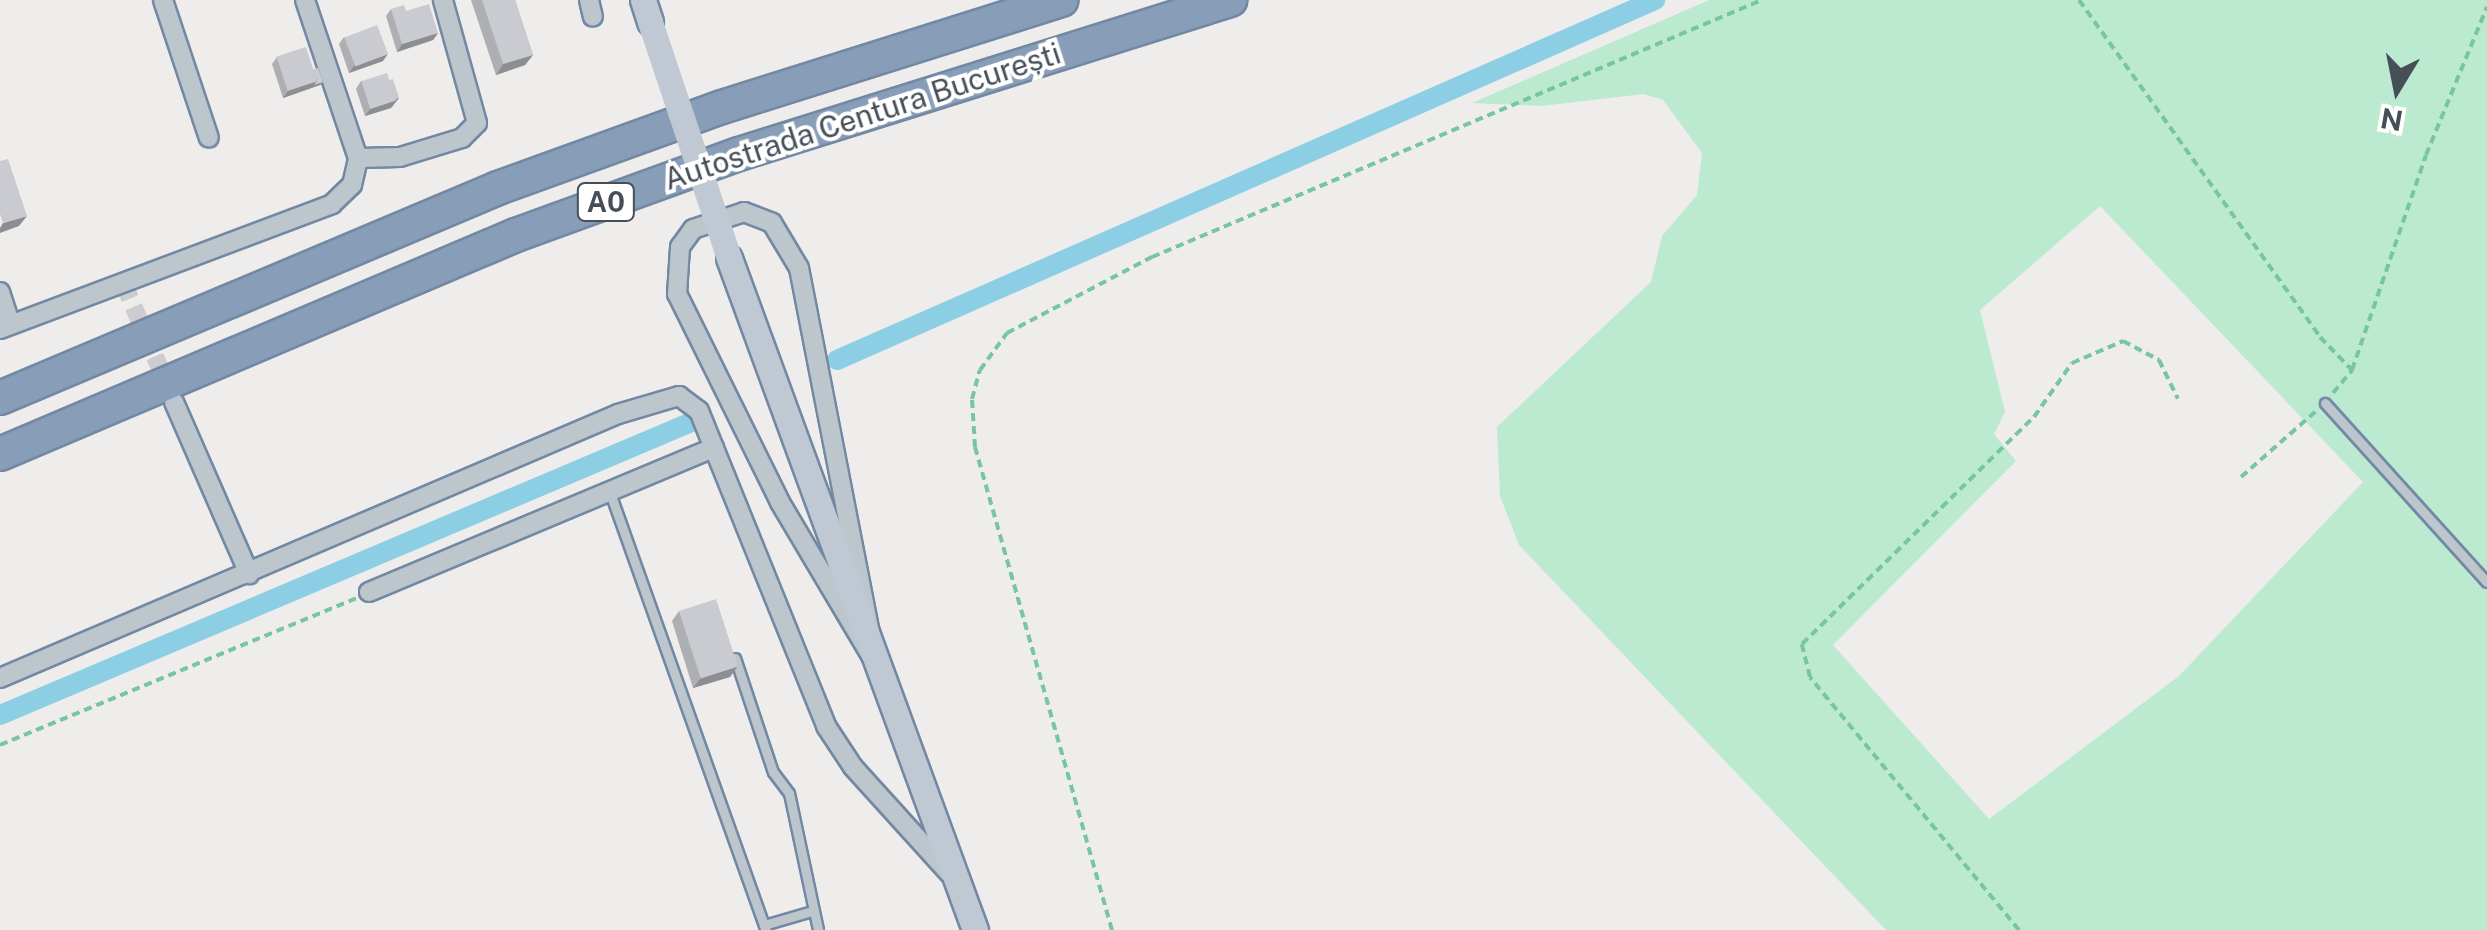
<!DOCTYPE html>
<meta charset="utf-8">
<style>
body{margin:0}
#map{position:relative;width:2487px;height:930px;overflow:hidden;background:#efecec;font-family:"Public Sans",sans-serif}
div>[style]{position:absolute}
.green>*{inset:0;background:#bcead0}
.canal>*{height:20px;margin:-10px;padding:0 10px;transform-origin:10px;border-radius:10px;background:#8ccee4}
.street-tunnel>*{height:18px;margin-top:-9px;transform-origin:0;background:repeating-linear-gradient(90deg,#cdccce 0 18px,transparent 0 27px)}
.path>*{height:4px;margin-top:-2px;transform-origin:0;background:repeating-linear-gradient(90deg,#77c5a2 0 8px,transparent 0 13px)}
.roads{filter:drop-shadow(2px 0 #7288a3) drop-shadow(-2px 0 #7288a3) drop-shadow(0 2px #7288a3) drop-shadow(0 -2px #7288a3)}
.lane>*{height:9px;margin:-4.5px;padding:0 4.5px;transform-origin:4.5px;border-radius:4.5px;background:#bec6cd}
.street>*{height:18px;margin:-9px;padding:0 9px;transform-origin:9px;border-radius:9px;background:#bec6cd}
.secondary>*{height:25px;margin:-12.5px;padding:0 12.5px;transform-origin:12.5px;border-radius:12.5px;background:#c0c8d4}
.highway>*{height:32px;margin:-16px;padding:0 16px;transform-origin:16px;border-radius:16px;background:#879db8}
.secondary-bridge>*{height:25px;margin:-12.5px;padding:0 12.5px;transform-origin:12.5px;border-radius:12.5px;background:#c0c8d4}
.wall>*{inset:0;background:#aeafb3}
.shaded-wall>*{inset:0;background:#8d8e92}
.building>*{inset:0;background:#cacbd0;transform-origin:0 0}
span{translate:-50% -50%;white-space:nowrap;text-align:center;line-height:1.15;-webkit-text-stroke:8px #fff;paint-order:stroke}
.shield-label span{padding:2px 8px;background:#fff;border:2px solid;border-radius:8px;-webkit-text-stroke-width:0}
.shield-label{font-size:28px;color:#464e58;font-weight:700}
.street-label{font-size:30px;color:#464e58}
.north{position:absolute;left:2347px;top:40px;width:100px;height:100px;-webkit-text-stroke:8px #fff;paint-order:stroke;rotate:190deg;font-size:28px;font-weight:700;line-height:40px;text-align:center;color:#464e58}
.north::after{content:'';display:block;margin:auto;width:35px;height:45px;background:#464e58;clip-path:polygon(50% 0,100% 100%,50% 72%,0 100%)}
</style>
<div id="map">
<div class="green">
<i style="clip-path:polygon(evenodd,1709px 0,2487px 0,2487px 930px,1886px 930px,1519px 545px,1500px 496px,1497px 427px,1651px 282px,1662px 236px,1697px 195px,1702px 153px,1663px 100px,1644px 94px,1541px 106px,1472px 103px,1709px 0,2100px 206px,2363px 482px,2179px 676px,1989px 819px,1833px 645px,2016px 461px,1994px 434px,2005px 412px,1980px 310px,2100px 206px)"></i>
</div>
<div class="canal">
<i style="left:837px;top:360px;width:894px;rotate:-23.75deg"></i>
<i style="left:0;top:715px;width:761px;rotate:-22.96deg"></i>
</div>
<div class="street-tunnel">
<i style="left:123px;top:282px;width:114px;rotate:66.8deg"></i>
</div>
<div class="path">
<i style="left:2079px;top:0;width:414px;rotate:54.4deg"></i>
<i style="left:2320px;top:337px;width:46px;rotate:45.9deg"></i>
<i style="left:2333px;top:393px;width:30px;rotate:-50deg"></i>
<i style="left:2352px;top:370px;width:227px;rotate:-71deg"></i>
<i style="left:2426px;top:155px;width:160px;rotate:-67.6deg"></i>
<i style="left:2241px;top:477px;width:100px;rotate:-41.3deg"></i>
<i style="left:0;top:745px;width:385px;rotate:-22.4deg"></i>
<i style="left:1112px;top:930px;width:502px;rotate:-105.84deg"></i>
<i style="left:975px;top:447px;width:48px;rotate:-93.6deg"></i>
<i style="left:972px;top:399px;width:30px;rotate:-75deg"></i>
<i style="left:980px;top:370px;width:46px;rotate:-53.9deg"></i>
<i style="left:1007px;top:333px;width:164px;rotate:-27.7deg"></i>
<i style="left:1152px;top:257px;width:662px;rotate:-22.85deg"></i>
<i style="left:2019px;top:930px;width:328px;rotate:-129.6deg"></i>
<i style="left:1810px;top:677px;width:34px;rotate:-104deg"></i>
<i style="left:1802px;top:644px;width:325px;rotate:-44.4deg"></i>
<i style="left:2034px;top:417px;width:66px;rotate:-54.9deg"></i>
<i style="left:2072px;top:363px;width:56px;rotate:-23.3deg"></i>
<i style="left:2123px;top:341px;width:41px;rotate:27.8deg"></i>
<i style="left:2159px;top:360px;width:43px;rotate:64deg"></i>
</div>
<div class="roads">
<div class="lane">
<i style="left:2325px;top:403px;width:241px;rotate:47.9deg"></i>
<i style="left:609px;top:490px;width:467px;rotate:70.4deg"></i>
<i style="left:735px;top:658px;width:120px;rotate:71.6deg"></i>
<i style="left:773px;top:772px;width:26px;rotate:53deg"></i>
<i style="left:789px;top:793px;width:140px;rotate:78deg"></i>
<i style="left:764px;top:925px;width:50px;rotate:-16.3deg"></i>
</div>
<div class="street">
<i style="left:163px;top:0;width:145px;rotate:71.6deg"></i>
<i style="left:305px;top:0;width:167px;rotate:71.5deg"></i>
<i style="left:589px;top:0;width:17px;rotate:77deg"></i>
<i style="left:358px;top:158px;width:42px;rotate:-1.4deg"></i>
<i style="left:400px;top:157px;width:65px;rotate:-17deg"></i>
<i style="left:462px;top:138px;width:21px;rotate:-45deg"></i>
<i style="left:477px;top:123px;width:128px;rotate:-105.5deg"></i>
<i style="left:744px;top:212px;width:30px;rotate:21deg"></i>
<i style="left:772px;top:223px;width:52px;rotate:59deg"></i>
<i style="left:799px;top:268px;width:403px;rotate:79deg"></i>
<i style="left:876px;top:664px;width:188px;rotate:-120.7deg"></i>
<i style="left:780px;top:502px;width:232px;rotate:-116.3deg"></i>
<i style="left:677px;top:294px;width:47px;rotate:-86.3deg"></i>
<i style="left:680px;top:247px;width:22px;rotate:-54deg"></i>
<i style="left:693px;top:229px;width:54px;rotate:-18.4deg"></i>
<i style="left:0;top:292px;width:32px;rotate:72deg"></i>
<i style="left:0;top:329px;width:355px;rotate:-20.6deg"></i>
<i style="left:332px;top:204px;width:28px;rotate:-44deg"></i>
<i style="left:352px;top:185px;width:28px;rotate:-77deg"></i>
<i style="left:174px;top:402px;width:188px;rotate:66.4deg"></i>
<i style="left:369px;top:592px;width:374px;rotate:-22.7deg"></i>
<i style="left:0;top:678px;width:672px;rotate:-23.13deg"></i>
<i style="left:618px;top:414px;width:64px;rotate:-16.4deg"></i>
<i style="left:679px;top:396px;width:25px;rotate:37deg"></i>
<i style="left:699px;top:411px;width:340px;rotate:68deg"></i>
<i style="left:826px;top:726px;width:49px;rotate:56.6deg"></i>
<i style="left:853px;top:767px;width:143px;rotate:47.8deg"></i>
</div>
<div class="secondary">
<i style="left:643px;top:0;width:23px;rotate:72deg"></i>
<i style="left:729px;top:258px;width:716px;rotate:69.89deg"></i>
</div>
<div class="highway">
<i style="left:0;top:398px;width:540px;rotate:-22.86deg"></i>
<i style="left:498px;top:188px;width:238px;rotate:-19.9deg"></i>
<i style="left:722px;top:107px;width:356px;rotate:-17.5deg"></i>
<i style="left:0;top:454px;width:561px;rotate:-23deg"></i>
<i style="left:516px;top:235px;width:237px;rotate:-20deg"></i>
<i style="left:739px;top:154px;width:515px;rotate:-17.41deg"></i>
</div>
</div>
<div class="secondary-bridge">
<i style="left:650px;top:22px;width:249px;rotate:71.5deg"></i>
</div>
<div class="wall">
<i style="clip-path:polygon(471px 0,515px 0,533px 55px,525px 65px,496px 75px)"></i>
<i style="clip-path:polygon(391px 9px,406px 11px,438px 33px,433px 40px,397px 52px,386px 16px)"></i>
<i style="clip-path:polygon(344px 37px,383px 61px,349px 73px,339px 44px)"></i>
<i style="clip-path:polygon(277px 57px,313px 69px,323px 82px,320px 85px,283px 98px,272px 64px)"></i>
<i style="clip-path:polygon(389px 80px,399px 98px,391px 108px,365px 116px,356px 89px,361px 81px)"></i>
<i style="clip-path:polygon(679px 611px,730px 677px,693px 688px,672px 621px)"></i>
</div>
<div class="shaded-wall">
<i style="clip-path:polygon(438px 33px,433px 40px,397px 52px,402px 44px)"></i>
<i style="clip-path:polygon(388px 54px,383px 61px,349px 73px,354px 66px)"></i>
<i style="clip-path:polygon(533px 55px,525px 65px,496px 75px,503px 64px)"></i>
<i style="clip-path:polygon(317px 81px,323px 82px,320px 85px,283px 98px,288px 91px)"></i>
<i style="clip-path:polygon(399px 98px,391px 108px,365px 116px,370px 109px)"></i>
<i style="clip-path:polygon(27px 216px,19px 226px,0 233px,0 228px,3px 223px)"></i>
<i style="clip-path:polygon(738px 666px,730px 677px,693px 688px,701px 678px)"></i>
</div>
<div class="building">
<i style="clip-path:polygon(482px 0,515px 0,533px 55px,503px 64px)"></i>
<i style="clip-path:polygon(429px 4px,438px 33px,402px 44px,391px 9px,404px 5px,406px 11px)"></i>
<i style="left:377px;top:25px;width:31px;height:35px;rotate:69deg"></i>
<i style="left:306px;top:47px;width:36px;height:31px;rotate:72deg"></i>
<i style="clip-path:polygon(318px 68px,323px 82px,314px 85px,317px 81px,313px 69px)"></i>
<i style="left:387px;top:73px;width:29px;height:27px;rotate:72deg"></i>
<i style="left:393px;top:79px;width:20px;height:4px;rotate:72deg"></i>
<i style="clip-path:polygon(8px 159px,27px 216px,3px 223px,0 214px,0 161px)"></i>
<i style="left:716px;top:599px;width:71px;height:39px;rotate:72deg"></i>
</div>
<div class="shield-label">
<span style="left:606px;top:202px">A0</span>
</div>
<div class="street-label">
<span style="left:862px;top:116px;rotate:-18deg">Autostrada Centura București</span>
</div>
<div class="north">N</div>
</div>
